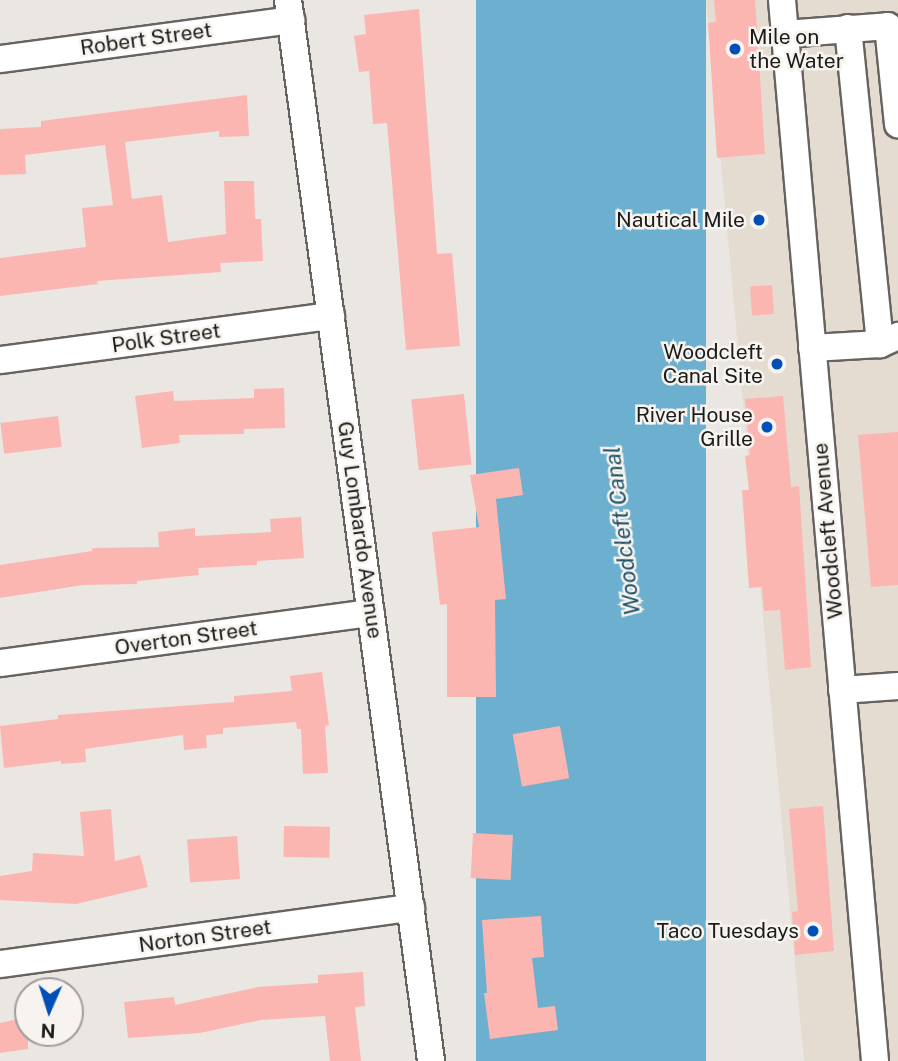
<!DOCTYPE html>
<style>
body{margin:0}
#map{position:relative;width:898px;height:1061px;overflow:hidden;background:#eae6e2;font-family:"Public Sans",sans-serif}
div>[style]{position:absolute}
.built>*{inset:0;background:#e4dbd1}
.water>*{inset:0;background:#6cafcf;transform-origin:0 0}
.building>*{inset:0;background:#fcb6b1;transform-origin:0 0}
.roads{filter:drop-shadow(2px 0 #676360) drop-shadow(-2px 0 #676360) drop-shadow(0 2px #676360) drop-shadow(0 -2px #676360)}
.minor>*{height:26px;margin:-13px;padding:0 13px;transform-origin:13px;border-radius:13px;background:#fff}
.dots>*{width:19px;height:19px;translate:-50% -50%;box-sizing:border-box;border:4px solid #f7f3ef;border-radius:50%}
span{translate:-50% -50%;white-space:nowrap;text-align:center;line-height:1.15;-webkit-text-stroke:5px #f7f3ef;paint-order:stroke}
.poi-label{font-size:21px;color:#1c1b1a}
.left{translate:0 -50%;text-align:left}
.right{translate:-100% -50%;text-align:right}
.street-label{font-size:21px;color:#1c1b1a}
.water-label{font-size:23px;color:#1d5269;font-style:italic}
.north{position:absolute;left:14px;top:977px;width:70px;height:70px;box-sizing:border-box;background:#f7f3ef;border:2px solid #9f9d9a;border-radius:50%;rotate:183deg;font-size:19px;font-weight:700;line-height:28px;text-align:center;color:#1c1b1a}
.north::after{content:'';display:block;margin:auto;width:24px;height:32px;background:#034fb9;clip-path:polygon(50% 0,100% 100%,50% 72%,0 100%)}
</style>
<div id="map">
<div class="built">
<i style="clip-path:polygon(706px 0,898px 0,898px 1061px,804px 1061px)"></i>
</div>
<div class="water">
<i style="left:476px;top:0;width:230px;height:1068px"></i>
</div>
<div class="building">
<i style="clip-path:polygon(714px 0,755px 0,765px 154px,717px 158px,708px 23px,716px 22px)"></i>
<i style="clip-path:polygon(419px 9px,437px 254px,452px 253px,460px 346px,406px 350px,387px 123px,373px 124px,369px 71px,359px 72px,354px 36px,366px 34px,364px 15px)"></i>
<i style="clip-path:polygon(247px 95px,249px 136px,219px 137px,219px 131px,125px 142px,132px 199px,162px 195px,168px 242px,226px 234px,224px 181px,254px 181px,255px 219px,261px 219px,263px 261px,220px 263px,221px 272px,97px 281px,98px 284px,0 296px,0 258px,86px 247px,82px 208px,113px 205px,105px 145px,25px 155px,26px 174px,0 175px,0 129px,41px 127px,41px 121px)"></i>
<i style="left:772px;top:285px;width:29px;height:22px;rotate:86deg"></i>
<i style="clip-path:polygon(284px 388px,285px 428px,244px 429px,244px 434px,179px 435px,180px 443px,142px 448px,135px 396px,173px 391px,174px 401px,254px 398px,254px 389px)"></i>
<i style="left:464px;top:394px;width:71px;height:53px;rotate:84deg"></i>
<i style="clip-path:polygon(783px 396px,791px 487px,799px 486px,811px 667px,785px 670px,780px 610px,764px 611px,762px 587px,749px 588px,742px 490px,749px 490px,745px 456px,750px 455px,745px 399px)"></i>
<i style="left:58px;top:416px;width:31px;height:58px;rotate:83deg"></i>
<i style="clip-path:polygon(898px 432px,898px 585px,871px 587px,858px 435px)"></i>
<i style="clip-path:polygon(519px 468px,523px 495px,496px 499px,506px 599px,495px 600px,496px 697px,447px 697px,447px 604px,440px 605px,432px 532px,479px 527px,470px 475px)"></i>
<i style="clip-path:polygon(301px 517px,304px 558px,257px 561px,257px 565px,198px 568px,199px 575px,137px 581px,137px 584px,83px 585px,0 598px,0 565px,92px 551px,92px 548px,159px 547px,158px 532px,195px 528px,195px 536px,271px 532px,270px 519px)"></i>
<i style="clip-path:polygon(322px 672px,329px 725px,325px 726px,328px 773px,303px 774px,301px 729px,297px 729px,296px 722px,223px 728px,223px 734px,206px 735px,207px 748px,184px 750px,183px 735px,85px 749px,86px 762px,61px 764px,61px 761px,4px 768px,0 726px,58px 719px,58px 715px,234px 702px,234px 696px,292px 691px,290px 676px)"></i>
<i style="left:560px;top:726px;width:53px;height:48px;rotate:80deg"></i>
<i style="clip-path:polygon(823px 806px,834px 951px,795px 955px,792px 912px,798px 911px,789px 809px)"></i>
<i style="clip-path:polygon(111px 809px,115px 861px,140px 855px,148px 887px,76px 904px,0 900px,0 876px,32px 871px,33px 853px,84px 856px,80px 812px)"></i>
<i style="left:284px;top:826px;width:46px;height:31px;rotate:1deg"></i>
<i style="left:473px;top:833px;width:40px;height:45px;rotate:3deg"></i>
<i style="left:237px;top:836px;width:43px;height:50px;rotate:86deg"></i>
<i style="clip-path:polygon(541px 916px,544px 957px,532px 958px,538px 1008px,555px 1006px,558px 1030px,490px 1039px,484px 993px,487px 993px,482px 920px)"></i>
<i style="clip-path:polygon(363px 972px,365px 1006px,355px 1007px,361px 1061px,330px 1061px,325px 1016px,261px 1020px,200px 1033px,128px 1038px,124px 1002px,174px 997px,175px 1005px,258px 987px,318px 983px,318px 975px)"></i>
<i style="clip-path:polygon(28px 1017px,28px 1049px,0 1053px,0 1023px)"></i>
</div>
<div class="roads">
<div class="minor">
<i style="left:288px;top:0;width:1071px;rotate:82.32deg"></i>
<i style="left:782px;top:0;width:1065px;rotate:84.99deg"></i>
<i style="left:848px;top:28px;width:318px;rotate:84.2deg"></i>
<i style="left:785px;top:34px;width:103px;rotate:-4.4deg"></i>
<i style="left:888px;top:26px;width:99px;rotate:84.2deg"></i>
<i style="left:0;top:59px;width:294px;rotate:-7.6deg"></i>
<i style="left:812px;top:348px;width:68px;rotate:-3.4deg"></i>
<i style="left:880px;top:344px;width:20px;rotate:-24deg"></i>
<i style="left:0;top:360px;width:334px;rotate:-7.6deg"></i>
<i style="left:0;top:663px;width:374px;rotate:-7.7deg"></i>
<i style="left:842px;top:690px;width:56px;rotate:-4.1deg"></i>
<i style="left:0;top:964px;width:415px;rotate:-7.8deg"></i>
</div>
</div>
<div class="dots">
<i style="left:735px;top:49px;background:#034fb9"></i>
<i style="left:759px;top:220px;background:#034fb9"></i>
<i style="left:777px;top:364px;background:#034fb9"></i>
<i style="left:767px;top:427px;background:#034fb9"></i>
<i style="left:813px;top:931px;background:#034fb9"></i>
</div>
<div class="poi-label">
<span class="left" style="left:749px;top:49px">Mile on<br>the Water</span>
<span class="right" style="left:745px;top:220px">Nautical Mile</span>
<span class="right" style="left:763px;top:364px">Woodcleft<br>Canal Site</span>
<span class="right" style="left:753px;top:427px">River House<br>Grille</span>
<span class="right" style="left:799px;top:931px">Taco Tuesdays</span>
</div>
<div class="street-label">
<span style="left:146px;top:39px;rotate:-8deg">Robert Street</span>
<span style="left:166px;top:338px;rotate:-8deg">Polk Street</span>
<span style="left:360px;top:530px;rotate:82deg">Guy Lombardo Avenue</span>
<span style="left:828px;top:531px;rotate:-95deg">Woodcleft Avenue</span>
<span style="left:186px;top:638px;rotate:-8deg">Overton Street</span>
<span style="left:205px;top:936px;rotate:-8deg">Norton Street</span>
</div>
<div class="water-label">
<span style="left:622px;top:531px;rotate:-97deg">Woodcleft Canal</span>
</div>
<div class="north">N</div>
</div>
